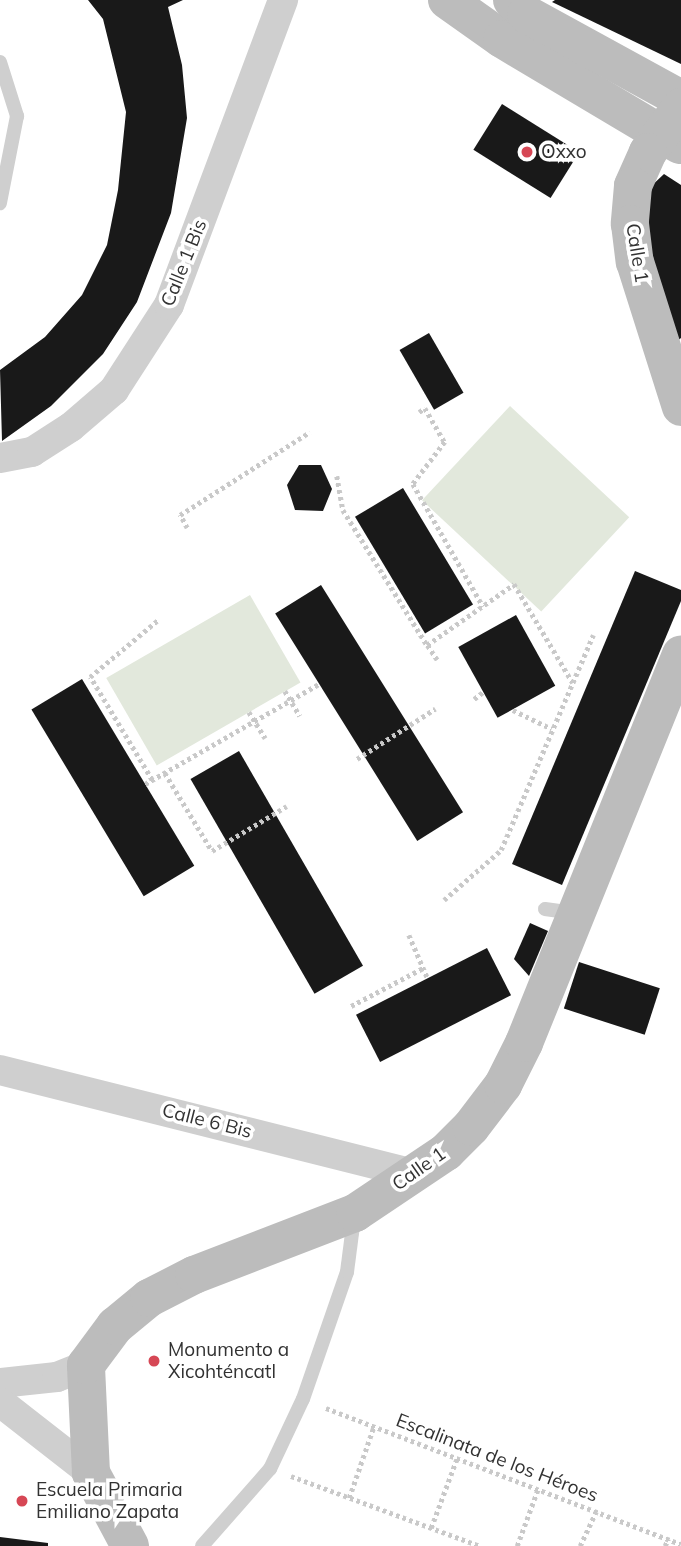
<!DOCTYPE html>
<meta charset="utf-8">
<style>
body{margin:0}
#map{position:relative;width:681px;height:1546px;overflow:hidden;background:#fff;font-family:Mulish,sans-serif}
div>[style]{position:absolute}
.green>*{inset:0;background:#e2e8dc;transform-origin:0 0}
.building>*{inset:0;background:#191919;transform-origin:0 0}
.path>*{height:4.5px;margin-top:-2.25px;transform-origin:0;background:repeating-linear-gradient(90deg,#c9c9c9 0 3.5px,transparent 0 7px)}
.service>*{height:14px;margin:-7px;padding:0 7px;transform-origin:7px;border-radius:7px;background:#cfcfcf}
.minor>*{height:30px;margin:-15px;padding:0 15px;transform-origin:15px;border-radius:15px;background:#cfcfcf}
.secondary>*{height:38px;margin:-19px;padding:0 19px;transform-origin:19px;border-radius:19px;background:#bcbcbc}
.dots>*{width:19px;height:19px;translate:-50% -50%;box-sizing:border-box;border:4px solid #fff;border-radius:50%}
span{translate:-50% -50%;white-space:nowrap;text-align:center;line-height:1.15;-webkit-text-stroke:7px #fff;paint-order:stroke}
.poi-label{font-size:19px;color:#323232}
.left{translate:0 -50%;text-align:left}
.street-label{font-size:19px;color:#323232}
</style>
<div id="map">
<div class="green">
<i style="left:510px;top:406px;width:163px;height:129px;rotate:43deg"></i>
<i style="left:250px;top:595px;width:101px;height:166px;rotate:60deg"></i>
</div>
<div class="building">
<i style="clip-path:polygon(88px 0,183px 0,168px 7px,182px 65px,187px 118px,171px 213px,137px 302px,103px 354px,51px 406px,2px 441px,0 370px,45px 337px,82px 295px,107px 245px,118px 190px,126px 112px,103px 19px)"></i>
<i style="clip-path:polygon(555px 0,681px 0,681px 64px,552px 2px)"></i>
<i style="left:502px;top:104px;width:91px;height:54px;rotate:32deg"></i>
<i style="clip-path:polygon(664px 174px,681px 185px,681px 338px,672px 345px,644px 253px,647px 190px)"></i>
<i style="left:429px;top:333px;width:69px;height:34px;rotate:60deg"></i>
<i style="clip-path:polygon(299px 465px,321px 465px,332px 489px,323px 511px,295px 510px,287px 485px)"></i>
<i style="left:403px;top:488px;width:136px;height:56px;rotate:59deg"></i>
<i style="clip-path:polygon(635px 571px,681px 590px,681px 601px,562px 885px,512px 864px)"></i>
<i style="left:321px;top:585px;width:268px;height:54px;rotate:58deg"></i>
<i style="left:516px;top:615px;width:81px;height:66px;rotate:61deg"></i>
<i style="left:82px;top:679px;width:218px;height:59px;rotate:59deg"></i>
<i style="left:239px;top:751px;width:248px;height:56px;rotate:60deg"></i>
<i style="clip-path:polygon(530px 923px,548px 931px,529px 976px,514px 959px)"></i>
<i style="left:487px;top:948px;width:53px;height:147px;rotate:63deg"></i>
<i style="left:579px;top:962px;width:85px;height:49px;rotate:18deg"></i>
<i style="clip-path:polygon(0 1537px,48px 1543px,48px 1546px,0 1546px)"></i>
</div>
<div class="path">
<i style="left:419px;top:412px;width:7px;rotate:-34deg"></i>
<i style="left:425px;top:408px;width:39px;rotate:60deg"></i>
<i style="left:445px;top:442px;width:53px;rotate:127.3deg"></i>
<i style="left:413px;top:484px;width:141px;rotate:60.2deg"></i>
<i style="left:337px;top:476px;width:35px;rotate:80deg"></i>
<i style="left:343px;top:510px;width:159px;rotate:58.1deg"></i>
<i style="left:187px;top:528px;width:15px;rotate:-118deg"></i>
<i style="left:180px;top:515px;width:154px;rotate:-32.6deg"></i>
<i style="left:437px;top:660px;width:18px;rotate:-124deg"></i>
<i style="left:427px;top:645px;width:106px;rotate:-35deg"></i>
<i style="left:514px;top:584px;width:115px;rotate:59.2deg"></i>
<i style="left:285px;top:691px;width:29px;rotate:59deg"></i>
<i style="left:474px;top:699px;width:11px;rotate:-38deg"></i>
<i style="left:513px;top:710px;width:43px;rotate:26deg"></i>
<i style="left:249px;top:712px;width:31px;rotate:58deg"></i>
<i style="left:357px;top:759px;width:93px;rotate:-32.7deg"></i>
<i style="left:165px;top:773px;width:91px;rotate:58.9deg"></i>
<i style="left:212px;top:851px;width:87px;rotate:-31deg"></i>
<i style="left:152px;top:780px;width:120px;rotate:-121deg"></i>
<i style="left:90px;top:677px;width:90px;rotate:-40deg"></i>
<i style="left:145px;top:784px;width:201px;rotate:-29.9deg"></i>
<i style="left:444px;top:900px;width:76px;rotate:-41.3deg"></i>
<i style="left:501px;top:850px;width:234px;rotate:-66.8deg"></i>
<i style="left:409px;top:935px;width:48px;rotate:66.6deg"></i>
<i style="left:351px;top:1006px;width:81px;rotate:-27.8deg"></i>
<i style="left:326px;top:1408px;width:380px;rotate:21deg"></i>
<i style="left:291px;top:1476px;width:202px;rotate:20.3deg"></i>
<i style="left:349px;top:1498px;width:76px;rotate:-70.9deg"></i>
<i style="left:431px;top:1528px;width:75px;rotate:-69.6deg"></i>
<i style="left:517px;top:1546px;width:61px;rotate:-69.8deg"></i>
<i style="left:580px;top:1546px;width:38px;rotate:-65deg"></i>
<i style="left:665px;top:1546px;width:8px;rotate:-67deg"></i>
</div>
<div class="service">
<i style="left:0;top:62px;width:57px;rotate:72.5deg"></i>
<i style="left:17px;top:116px;width:89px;rotate:101.1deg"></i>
<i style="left:545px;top:909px;width:29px;rotate:8deg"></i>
<i style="left:202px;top:1546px;width:103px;rotate:-48.6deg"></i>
<i style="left:270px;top:1469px;width:77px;rotate:-64.8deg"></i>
<i style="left:303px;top:1399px;width:134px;rotate:-70.9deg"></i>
<i style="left:347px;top:1272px;width:54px;rotate:-82.6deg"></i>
</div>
<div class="minor">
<i style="left:0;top:458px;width:33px;rotate:-11deg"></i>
<i style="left:32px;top:452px;width:46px;rotate:-32.7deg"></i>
<i style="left:71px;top:427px;width:57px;rotate:-40.7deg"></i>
<i style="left:114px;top:390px;width:101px;rotate:-57.1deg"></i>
<i style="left:169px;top:305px;width:326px;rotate:-69.5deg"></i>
<i style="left:0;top:1070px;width:426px;rotate:14.1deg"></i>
<i style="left:0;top:1383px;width:57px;rotate:-6deg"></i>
<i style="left:57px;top:1377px;width:31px;rotate:-22deg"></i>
<i style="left:0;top:1402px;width:115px;rotate:38deg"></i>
</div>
<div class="secondary">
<i style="left:447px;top:0;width:67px;rotate:35.3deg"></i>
<i style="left:502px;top:39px;width:207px;rotate:30.8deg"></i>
<i style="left:512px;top:0;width:20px;rotate:45deg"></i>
<i style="left:526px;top:14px;width:177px;rotate:28.7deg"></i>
<i style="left:681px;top:107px;width:56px;rotate:126.3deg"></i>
<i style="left:648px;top:152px;width:37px;rotate:114deg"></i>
<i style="left:633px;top:186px;width:38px;rotate:95deg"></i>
<i style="left:630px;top:224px;width:38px;rotate:83deg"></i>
<i style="left:635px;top:262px;width:152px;rotate:72.4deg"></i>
<i style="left:130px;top:1546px;width:83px;rotate:-118.1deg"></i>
<i style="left:91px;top:1473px;width:108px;rotate:-92.7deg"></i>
<i style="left:86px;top:1365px;width:49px;rotate:-53.4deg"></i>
<i style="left:115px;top:1326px;width:44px;rotate:-39.5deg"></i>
<i style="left:149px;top:1298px;width:51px;rotate:-27.1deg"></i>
<i style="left:194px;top:1275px;width:173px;rotate:-21.1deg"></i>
<i style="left:355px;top:1213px;width:110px;rotate:-33.8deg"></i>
<i style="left:446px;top:1152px;width:35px;rotate:-45deg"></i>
<i style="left:471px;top:1127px;width:53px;rotate:-52.7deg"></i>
<i style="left:503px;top:1085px;width:47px;rotate:-63.4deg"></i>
<i style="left:524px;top:1043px;width:419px;rotate:-68deg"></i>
</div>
<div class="dots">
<i style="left:527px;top:152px;background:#d64755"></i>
<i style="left:154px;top:1361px;background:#d64755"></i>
<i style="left:22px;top:1501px;background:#d64755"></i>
</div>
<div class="poi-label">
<span class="left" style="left:541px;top:152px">Oxxo</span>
<span class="left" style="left:168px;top:1361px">Monumento a<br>Xicohténcatl</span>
<span class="left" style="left:36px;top:1501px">Escuela Primaria<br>Emiliano Zapata</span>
</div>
<div class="street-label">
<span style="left:637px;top:253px;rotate:81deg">Calle 1</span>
<span style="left:184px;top:263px;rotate:-68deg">Calle 1 Bis</span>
<span style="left:207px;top:1121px;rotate:14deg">Calle 6 Bis</span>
<span style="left:419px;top:1169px;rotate:-35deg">Calle 1</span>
<span style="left:497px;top:1458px;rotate:21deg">Escalinata de los Héroes</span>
</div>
</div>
